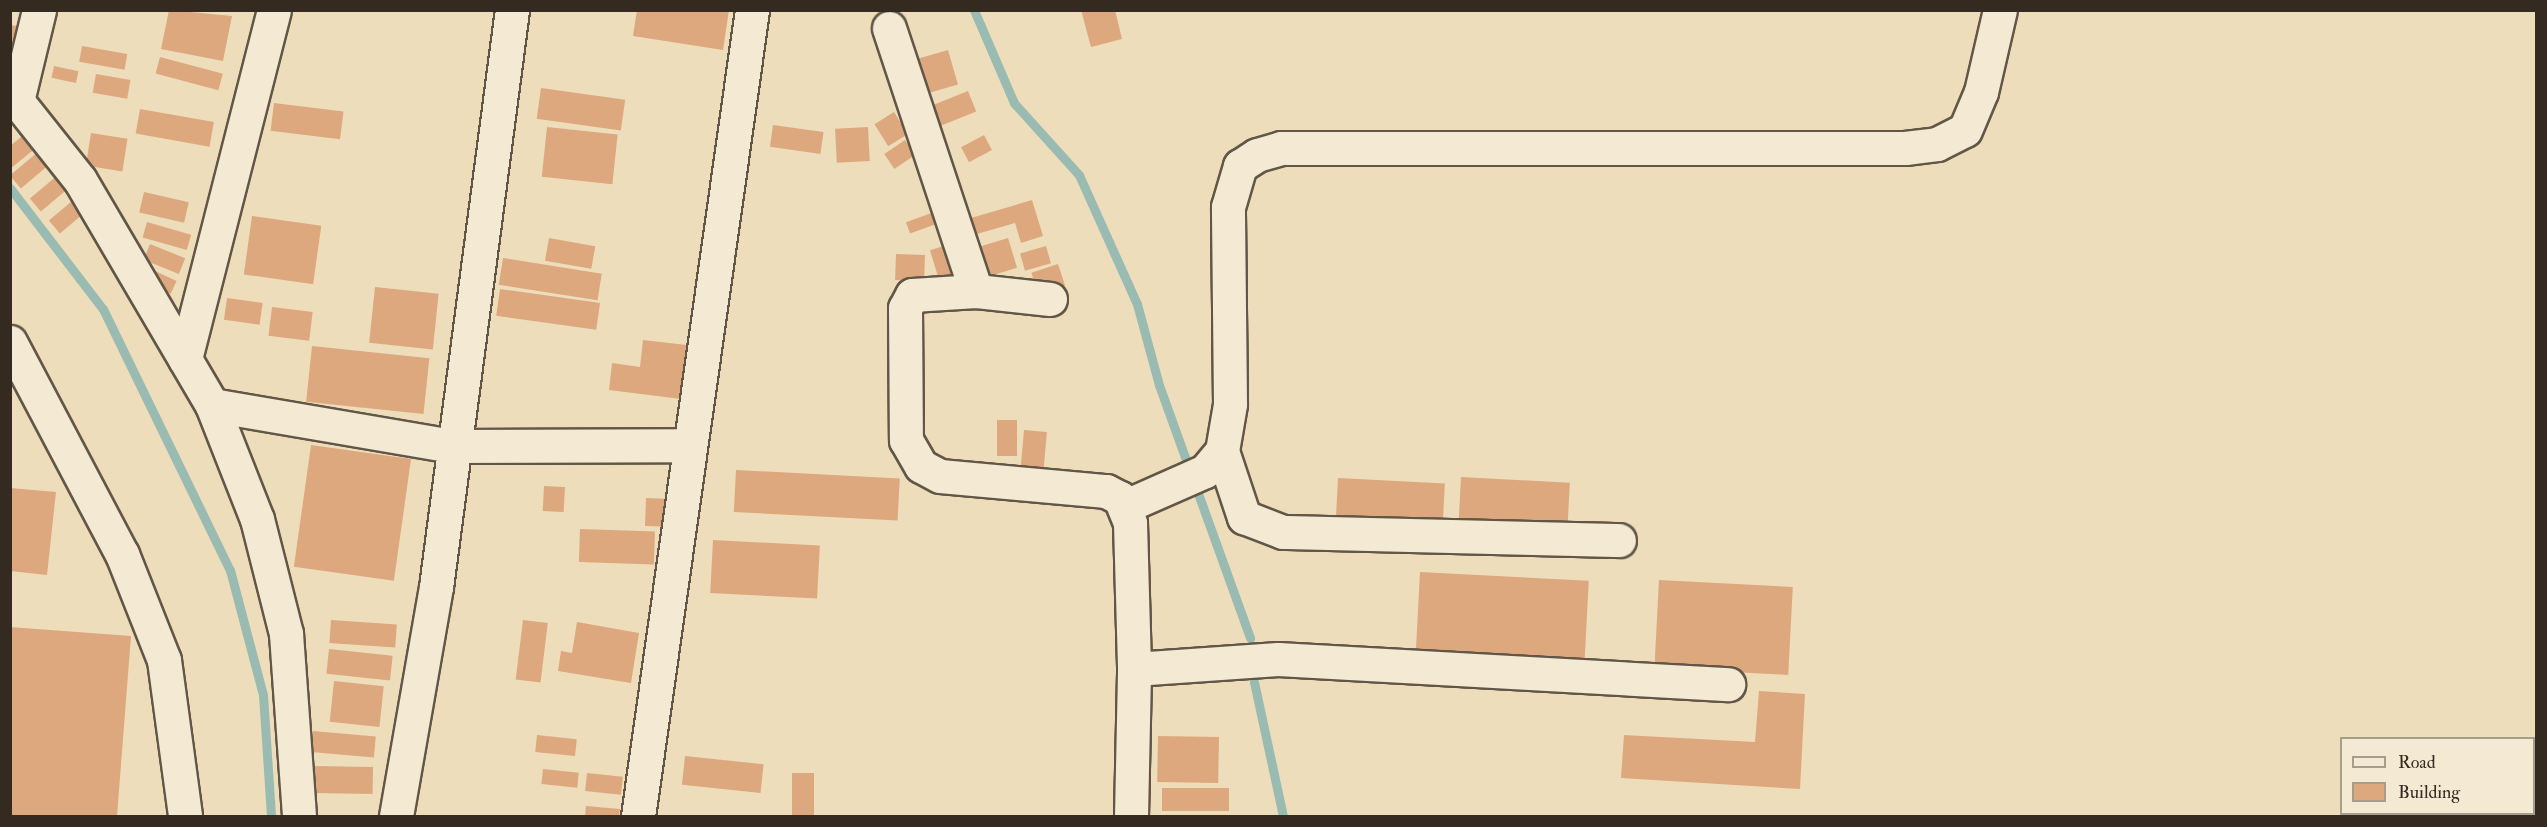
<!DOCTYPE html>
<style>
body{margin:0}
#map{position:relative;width:2547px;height:827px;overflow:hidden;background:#edb;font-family:"IM FELL Double Pica",serif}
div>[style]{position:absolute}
.stream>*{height:9px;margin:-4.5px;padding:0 4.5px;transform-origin:4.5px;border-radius:4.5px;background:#99bbb1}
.building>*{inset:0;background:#dda87e;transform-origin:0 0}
.roads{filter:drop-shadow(2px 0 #625747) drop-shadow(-2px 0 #625747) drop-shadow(0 2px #625747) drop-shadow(0 -2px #625747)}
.minor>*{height:33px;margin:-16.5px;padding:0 16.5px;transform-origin:16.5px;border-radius:16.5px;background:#f4e9d3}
span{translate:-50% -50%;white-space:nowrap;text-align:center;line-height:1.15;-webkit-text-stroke:4.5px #f4e9d3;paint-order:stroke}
.frame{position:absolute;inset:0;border:12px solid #342a20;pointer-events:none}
.legend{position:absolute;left:2340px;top:737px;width:195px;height:78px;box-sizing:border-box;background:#f4e9d3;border:2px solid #a79d8b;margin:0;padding:8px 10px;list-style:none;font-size:18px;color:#342a20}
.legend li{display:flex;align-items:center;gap:12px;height:30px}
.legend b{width:30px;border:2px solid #a79d8b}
</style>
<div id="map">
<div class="stream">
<i style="left:974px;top:10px;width:101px;rotate:66.7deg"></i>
<i style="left:1014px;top:103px;width:97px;rotate:47.9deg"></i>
<i style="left:1079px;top:175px;width:141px;rotate:65.8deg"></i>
<i style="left:1137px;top:304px;width:84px;rotate:74.8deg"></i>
<i style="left:1159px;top:385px;width:269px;rotate:70.2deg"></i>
<i style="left:10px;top:188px;width:153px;rotate:52.5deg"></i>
<i style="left:103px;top:309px;width:290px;rotate:64.1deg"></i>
<i style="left:230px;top:570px;width:129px;rotate:75.2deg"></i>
<i style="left:263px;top:695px;width:121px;rotate:86.2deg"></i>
<i style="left:1254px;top:682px;width:137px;rotate:77.8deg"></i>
</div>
<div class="building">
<i style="clip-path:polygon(169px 10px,232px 16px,223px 61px,161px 49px)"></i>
<i style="clip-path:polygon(637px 10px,729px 10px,723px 50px,633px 36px)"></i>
<i style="clip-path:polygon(1081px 10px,1115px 10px,1122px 39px,1091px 47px)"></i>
<i style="clip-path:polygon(10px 25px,17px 26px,14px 44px,10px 43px)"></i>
<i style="left:82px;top:46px;width:46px;height:16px;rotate:10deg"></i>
<i style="left:948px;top:50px;width:36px;height:35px;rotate:74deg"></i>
<i style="left:160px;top:57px;width:65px;height:17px;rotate:15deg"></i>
<i style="left:54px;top:66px;width:25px;height:12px;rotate:12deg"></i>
<i style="left:96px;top:74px;width:35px;height:19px;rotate:10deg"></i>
<i style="left:541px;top:88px;width:85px;height:31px;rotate:8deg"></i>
<i style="left:968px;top:91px;width:22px;height:45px;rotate:68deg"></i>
<i style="left:274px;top:103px;width:70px;height:28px;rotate:7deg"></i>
<i style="left:140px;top:109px;width:75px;height:25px;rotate:10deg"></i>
<i style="left:894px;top:112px;width:26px;height:23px;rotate:58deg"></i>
<i style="left:773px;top:125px;width:51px;height:22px;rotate:8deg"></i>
<i style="left:547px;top:127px;width:71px;height:50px;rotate:6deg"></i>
<i style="left:868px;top:127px;width:34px;height:33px;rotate:87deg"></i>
<i style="clip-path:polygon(26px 133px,37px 147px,10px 169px,10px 146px)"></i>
<i style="left:91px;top:133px;width:37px;height:33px;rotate:9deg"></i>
<i style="left:984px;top:135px;width:17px;height:26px;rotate:62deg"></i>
<i style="left:905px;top:140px;width:18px;height:25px;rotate:56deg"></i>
<i style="left:39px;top:151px;width:17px;height:38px;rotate:50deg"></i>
<i style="left:59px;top:174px;width:17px;height:38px;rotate:50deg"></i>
<i style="left:144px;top:192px;width:46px;height:21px;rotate:13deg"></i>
<i style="left:78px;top:196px;width:17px;height:38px;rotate:50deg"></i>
<i style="clip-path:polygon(1032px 200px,1043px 236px,1021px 243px,1015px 223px,977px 234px,971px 218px)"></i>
<i style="left:937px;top:211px;width:12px;height:33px;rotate:70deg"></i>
<i style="left:252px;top:216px;width:70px;height:59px;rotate:8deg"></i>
<i style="left:147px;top:222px;width:46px;height:16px;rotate:16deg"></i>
<i style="left:549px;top:238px;width:47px;height:23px;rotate:10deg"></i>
<i style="left:1008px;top:238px;width:31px;height:30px;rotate:73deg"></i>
<i style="left:150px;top:244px;width:38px;height:17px;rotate:22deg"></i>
<i style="left:950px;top:244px;width:42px;height:21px;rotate:73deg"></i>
<i style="left:1046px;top:246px;width:18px;height:27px;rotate:74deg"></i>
<i style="left:896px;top:254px;width:29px;height:26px;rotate:2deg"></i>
<i style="left:503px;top:258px;width:100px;height:27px;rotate:9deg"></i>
<i style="left:1058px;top:264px;width:23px;height:28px;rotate:72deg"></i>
<i style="left:153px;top:270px;width:26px;height:14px;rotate:25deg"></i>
<i style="left:375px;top:287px;width:64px;height:56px;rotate:6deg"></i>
<i style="left:500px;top:289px;width:101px;height:27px;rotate:8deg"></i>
<i style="left:227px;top:298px;width:36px;height:22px;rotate:8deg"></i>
<i style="left:272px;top:307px;width:41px;height:29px;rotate:7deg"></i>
<i style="clip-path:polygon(643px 340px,695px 346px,689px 400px,609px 390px,612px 363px,640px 367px)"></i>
<i style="left:312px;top:346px;width:118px;height:56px;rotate:6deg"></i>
<i style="left:997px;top:420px;width:20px;height:36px"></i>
<i style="left:1024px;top:430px;width:23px;height:49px;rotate:5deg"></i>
<i style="left:311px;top:445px;width:101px;height:123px;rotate:8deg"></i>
<i style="left:736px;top:470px;width:164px;height:42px;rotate:3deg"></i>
<i style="left:1461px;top:477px;width:109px;height:52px;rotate:3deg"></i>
<i style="left:1338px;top:478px;width:107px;height:51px;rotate:3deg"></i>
<i style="left:544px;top:486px;width:21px;height:25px;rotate:3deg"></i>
<i style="clip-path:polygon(10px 488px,56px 492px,47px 575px,10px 571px)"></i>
<i style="left:646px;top:498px;width:28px;height:28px;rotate:2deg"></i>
<i style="left:580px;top:529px;width:75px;height:33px;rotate:2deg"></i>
<i style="left:713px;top:540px;width:107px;height:53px;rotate:3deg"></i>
<i style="left:1420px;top:572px;width:169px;height:80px;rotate:3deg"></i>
<i style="left:1659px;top:580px;width:134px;height:88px;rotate:3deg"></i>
<i style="left:331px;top:620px;width:66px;height:23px;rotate:4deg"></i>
<i style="left:523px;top:620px;width:25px;height:60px;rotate:7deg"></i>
<i style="clip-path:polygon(577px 622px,639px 633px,631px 683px,558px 671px,561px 651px,572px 653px)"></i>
<i style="clip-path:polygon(10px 627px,131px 636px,117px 816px,10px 816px)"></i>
<i style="left:329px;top:649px;width:64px;height:25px;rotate:6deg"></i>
<i style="left:334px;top:681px;width:50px;height:41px;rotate:6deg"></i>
<i style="clip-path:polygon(1759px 691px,1805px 694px,1800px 789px,1621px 778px,1624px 735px,1755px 742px)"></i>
<i style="left:313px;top:731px;width:63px;height:21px;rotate:5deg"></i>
<i style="left:537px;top:735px;width:40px;height:17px;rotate:6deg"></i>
<i style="left:1158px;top:736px;width:61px;height:46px;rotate:1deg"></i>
<i style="left:685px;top:756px;width:79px;height:29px;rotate:6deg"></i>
<i style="left:313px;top:766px;width:60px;height:27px;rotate:1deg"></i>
<i style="left:543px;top:769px;width:36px;height:15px;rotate:6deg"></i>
<i style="left:587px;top:773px;width:36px;height:18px;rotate:6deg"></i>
<i style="left:792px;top:773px;width:22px;height:43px"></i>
<i style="left:1229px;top:788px;width:23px;height:67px;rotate:90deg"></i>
<i style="clip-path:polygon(586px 806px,620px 809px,619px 816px,585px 816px)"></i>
</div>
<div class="roads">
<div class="minor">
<i style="left:889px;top:28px;width:277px;rotate:71.7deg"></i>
<i style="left:10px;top:92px;width:112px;rotate:51.5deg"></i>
<i style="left:80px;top:180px;width:261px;rotate:59.6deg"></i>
<i style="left:212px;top:405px;width:242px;rotate:9.7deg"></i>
<i style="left:451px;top:446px;width:235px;rotate:-0.2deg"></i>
<i style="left:17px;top:101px;width:94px;rotate:-76.4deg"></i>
<i style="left:1050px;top:299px;width:74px;rotate:-173.8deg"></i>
<i style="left:976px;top:291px;width:64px;rotate:176.4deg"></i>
<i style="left:912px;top:295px;width:15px;rotate:118deg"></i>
<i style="left:905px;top:308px;width:132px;rotate:89.6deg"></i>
<i style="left:906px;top:440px;width:30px;rotate:60deg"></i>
<i style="left:921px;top:466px;width:21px;rotate:28deg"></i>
<i style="left:940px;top:476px;width:167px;rotate:5.2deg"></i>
<i style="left:1106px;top:491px;width:16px;rotate:27deg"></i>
<i style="left:1120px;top:498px;width:27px;rotate:68deg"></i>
<i style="left:1130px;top:523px;width:146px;rotate:88.4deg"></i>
<i style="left:10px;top:342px;width:240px;rotate:62.2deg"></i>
<i style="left:122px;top:554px;width:114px;rotate:68.4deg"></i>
<i style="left:164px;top:660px;width:157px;rotate:82.3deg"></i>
<i style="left:185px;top:359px;width:360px;rotate:-75.7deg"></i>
<i style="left:212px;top:405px;width:123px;rotate:68.5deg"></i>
<i style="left:257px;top:519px;width:119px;rotate:75.8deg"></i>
<i style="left:286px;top:634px;width:182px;rotate:85.9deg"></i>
<i style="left:1222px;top:451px;width:70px;rotate:71.6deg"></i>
<i style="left:1244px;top:517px;width:42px;rotate:21deg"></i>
<i style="left:1283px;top:532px;width:336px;rotate:1.4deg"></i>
<i style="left:1128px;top:505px;width:84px;rotate:-23.8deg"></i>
<i style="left:1205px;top:471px;width:26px;rotate:-50deg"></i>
<i style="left:1222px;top:451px;width:48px;rotate:-80.3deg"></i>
<i style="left:1230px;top:404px;width:197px;rotate:-90.6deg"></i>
<i style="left:1228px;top:207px;width:43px;rotate:-73.7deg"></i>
<i style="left:1240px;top:166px;width:20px;rotate:-33deg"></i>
<i style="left:1257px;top:155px;width:25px;rotate:-16deg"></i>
<i style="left:1281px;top:148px;width:624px"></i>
<i style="left:1905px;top:148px;width:32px;rotate:-7deg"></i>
<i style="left:1937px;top:144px;width:31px;rotate:-27deg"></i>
<i style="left:1965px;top:130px;width:41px;rotate:-67.2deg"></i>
<i style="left:1981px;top:92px;width:84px;rotate:-77deg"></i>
<i style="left:396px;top:816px;width:232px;rotate:-80.1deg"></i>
<i style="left:436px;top:587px;width:582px;rotate:-82.5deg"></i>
<i style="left:638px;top:816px;width:814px;rotate:-81.95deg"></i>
<i style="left:1131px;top:816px;width:147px;rotate:-88.8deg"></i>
<i style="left:1134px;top:669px;width:144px;rotate:-4deg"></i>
<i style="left:1278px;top:659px;width:451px;rotate:3.2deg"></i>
</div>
</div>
<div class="frame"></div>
<ul class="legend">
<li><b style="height:8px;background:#f4e9d3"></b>Road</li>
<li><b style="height:16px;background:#dda87e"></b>Building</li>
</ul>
</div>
